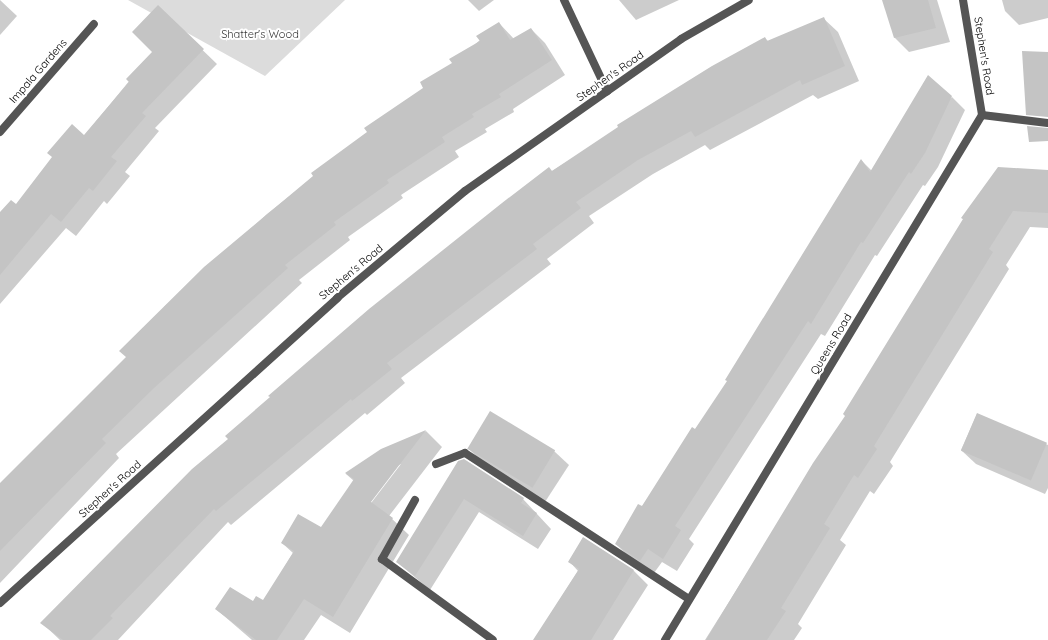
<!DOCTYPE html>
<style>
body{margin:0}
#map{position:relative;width:1048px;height:640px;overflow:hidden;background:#fff;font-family:Quicksand,sans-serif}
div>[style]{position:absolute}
.green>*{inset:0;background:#dcdcdc}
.shadow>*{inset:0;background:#0003}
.building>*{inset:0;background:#c4c4c4;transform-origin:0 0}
.lane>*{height:8px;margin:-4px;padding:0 4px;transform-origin:4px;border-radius:4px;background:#555}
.street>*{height:8px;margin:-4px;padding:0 4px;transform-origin:4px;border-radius:4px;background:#555}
span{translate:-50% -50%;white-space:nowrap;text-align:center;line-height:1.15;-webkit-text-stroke:4px #fff;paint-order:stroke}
.park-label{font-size:11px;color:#333}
.street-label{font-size:11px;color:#000}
</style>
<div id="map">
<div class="green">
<i style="clip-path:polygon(128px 0,345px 0,265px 76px)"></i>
</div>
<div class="shadow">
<i style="clip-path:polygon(0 0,17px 16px,0 35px)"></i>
<i style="clip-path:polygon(468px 0,494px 0,479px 11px)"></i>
<i style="clip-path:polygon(619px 0,679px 0,636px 20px)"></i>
<i style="clip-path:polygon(883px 0,937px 0,950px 42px,909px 52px,895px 38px)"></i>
<i style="clip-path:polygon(1002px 0,1048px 0,1048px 18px,1019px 25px,1005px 11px)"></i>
<i style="clip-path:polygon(158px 7px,217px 64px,155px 128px,159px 131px,125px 172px,130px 176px,107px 204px,104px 201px,76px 236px,66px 228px,0 304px,0 214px,16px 205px,84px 136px,153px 52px)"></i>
<i style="clip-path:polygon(823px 18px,838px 32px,859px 81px,818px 99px,813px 95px,710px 150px,705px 145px,653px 174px,589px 216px,594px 223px,547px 259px,551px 264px,401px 378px,405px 383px,367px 415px,365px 413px,231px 525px,228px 522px,118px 640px,60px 640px,42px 623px,552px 171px,765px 38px,769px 42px)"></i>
<i style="clip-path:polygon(499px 23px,514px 39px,531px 29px,545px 43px,565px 75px,513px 109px,514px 112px,485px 129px,487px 132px,455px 151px,459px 157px,401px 195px,403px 198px,348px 237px,350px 240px,299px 280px,302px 283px,116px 454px,119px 458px,0 583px,0 487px,127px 357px,165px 309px,164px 307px,267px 214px,425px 89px)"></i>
<i style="clip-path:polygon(952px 97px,965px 110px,938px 167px,925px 186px,923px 185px,877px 256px,875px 255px,825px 336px,821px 334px,689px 539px,694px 544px,677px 571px,662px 562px,654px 573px,629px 557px,616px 544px,728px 382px,862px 161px,872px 171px)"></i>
<i style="clip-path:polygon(1048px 175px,1048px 228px,1030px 227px,1006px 265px,1009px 269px,890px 462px,893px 466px,874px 494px,870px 491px,840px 540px,846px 545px,798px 624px,802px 628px,794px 640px,705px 640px,846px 416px,964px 220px,962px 218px)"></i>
<i style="clip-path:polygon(977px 414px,1048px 445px,1048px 488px,1045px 494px,976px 464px,961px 450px)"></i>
<i style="clip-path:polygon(evenodd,426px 431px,442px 447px,389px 516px,409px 535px,350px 633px,321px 615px,304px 640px,252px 640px,216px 609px,263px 602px,293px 553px,282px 543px,321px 529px,354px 481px,346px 474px,382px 450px,426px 431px,401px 464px,368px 507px,367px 506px,397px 466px,401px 464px)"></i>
<i style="clip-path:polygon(468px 448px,554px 451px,569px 465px,545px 502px,482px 462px)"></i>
<i style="clip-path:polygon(464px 460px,523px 499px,551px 529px,538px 549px,479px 512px,430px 590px,397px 562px)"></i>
<i style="clip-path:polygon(584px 538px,634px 571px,648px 585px,613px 640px,534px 640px,578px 571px,569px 561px)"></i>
</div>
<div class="building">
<i style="clip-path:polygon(882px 0,928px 0,936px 28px,894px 38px)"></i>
<i style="clip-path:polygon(158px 5px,204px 49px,142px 113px,146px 116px,111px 157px,117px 161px,93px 191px,89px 188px,61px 222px,51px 214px,0 275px,0 212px,11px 200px,16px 204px,52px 157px,47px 153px,72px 124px,84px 135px,129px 82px,126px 79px,152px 52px,132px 32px)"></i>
<i style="clip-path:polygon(824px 17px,845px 66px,802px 85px,800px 80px,695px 137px,691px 131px,638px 160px,576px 202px,581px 208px,533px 244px,537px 249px,387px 363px,392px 369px,352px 401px,351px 399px,216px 511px,214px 509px,110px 616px,113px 618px,91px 640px,63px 640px,40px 623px,192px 469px,228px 439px,225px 436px,270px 397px,268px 396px,369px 309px,502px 203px,549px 167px,552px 171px,618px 127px,617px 125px,712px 66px,765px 37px,767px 41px)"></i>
<i style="clip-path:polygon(499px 22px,510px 40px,531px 28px,552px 60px,499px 94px,501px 97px,472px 114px,474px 117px,442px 137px,445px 142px,387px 180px,389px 183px,334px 222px,336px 225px,285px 265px,288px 268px,154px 388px,102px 439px,106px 443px,0 551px,0 483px,126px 357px,119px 351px,204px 267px,313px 176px,311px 173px,367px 132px,364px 128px,423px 88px,420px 82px,452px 63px,449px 59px,480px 41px,476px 36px)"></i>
<i style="clip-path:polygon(1022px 51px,1048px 52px,1048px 117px,1026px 115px)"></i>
<i style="clip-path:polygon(928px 75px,952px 96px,925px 153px,911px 174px,909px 172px,863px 243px,861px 242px,811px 324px,808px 321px,675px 526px,681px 530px,663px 559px,648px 549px,640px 561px,615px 544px,638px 504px,642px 506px,692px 427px,695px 429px,727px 381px,725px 380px,861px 159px,870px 172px)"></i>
<i style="clip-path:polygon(1027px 126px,1048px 128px,1048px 141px,1029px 142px)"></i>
<i style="clip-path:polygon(998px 167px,1048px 170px,1048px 213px,1013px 211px,989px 249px,993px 252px,874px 446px,877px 449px,858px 478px,854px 475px,824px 524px,830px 528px,781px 608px,786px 611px,767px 640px,706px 640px,813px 463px,845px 416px,843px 414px,963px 219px,961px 218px)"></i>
<i style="left:490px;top:411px;width:76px;height:44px;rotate:31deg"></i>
<i style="left:977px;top:413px;width:76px;height:41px;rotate:23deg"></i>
<i style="clip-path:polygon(426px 430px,371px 502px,393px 518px,333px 617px,304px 599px,277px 640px,256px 640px,215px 609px,230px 587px,253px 601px,256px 596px,263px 600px,294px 551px,281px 543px,298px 514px,321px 527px,354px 479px,345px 473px,381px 449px)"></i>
<i style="clip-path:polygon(464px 459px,524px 498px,521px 503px,537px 513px,523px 536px,464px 499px,415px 576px,396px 562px,458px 461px)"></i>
<i style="clip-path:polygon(583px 537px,634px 570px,591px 640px,533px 640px,579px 569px,568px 562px)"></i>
</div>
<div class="lane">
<i style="left:436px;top:464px;width:31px;rotate:-21deg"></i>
<i style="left:465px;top:453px;width:267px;rotate:33.1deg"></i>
<i style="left:415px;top:500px;width:68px;rotate:119.2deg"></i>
<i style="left:382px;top:559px;width:137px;rotate:36.1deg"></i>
</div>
<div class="street">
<i style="left:564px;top:0;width:101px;rotate:64.7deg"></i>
<i style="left:963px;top:0;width:117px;rotate:80.6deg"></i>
<i style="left:0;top:132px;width:143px;rotate:-49deg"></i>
<i style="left:0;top:603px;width:455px;rotate:-42.1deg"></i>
<i style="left:337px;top:298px;width:167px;rotate:-39.9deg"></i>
<i style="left:465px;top:191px;width:264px;rotate:-35.1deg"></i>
<i style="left:681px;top:39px;width:78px;rotate:-29.8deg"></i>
<i style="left:665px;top:640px;width:613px;rotate:-58.88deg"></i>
<i style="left:982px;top:115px;width:66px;rotate:6.9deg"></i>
</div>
<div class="park-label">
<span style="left:260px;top:34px">Shatter's Wood</span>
</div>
<div class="street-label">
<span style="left:984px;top:56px;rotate:81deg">Stephen's Road</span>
<span style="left:38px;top:71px;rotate:-49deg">Impala Gardens</span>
<span style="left:610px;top:76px;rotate:-35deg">Stephen's Road</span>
<span style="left:351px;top:272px;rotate:-40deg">Stephen's Road</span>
<span style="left:831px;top:344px;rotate:-59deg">Queens Road</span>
<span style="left:110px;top:489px;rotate:-42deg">Stephen's Road</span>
</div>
</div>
